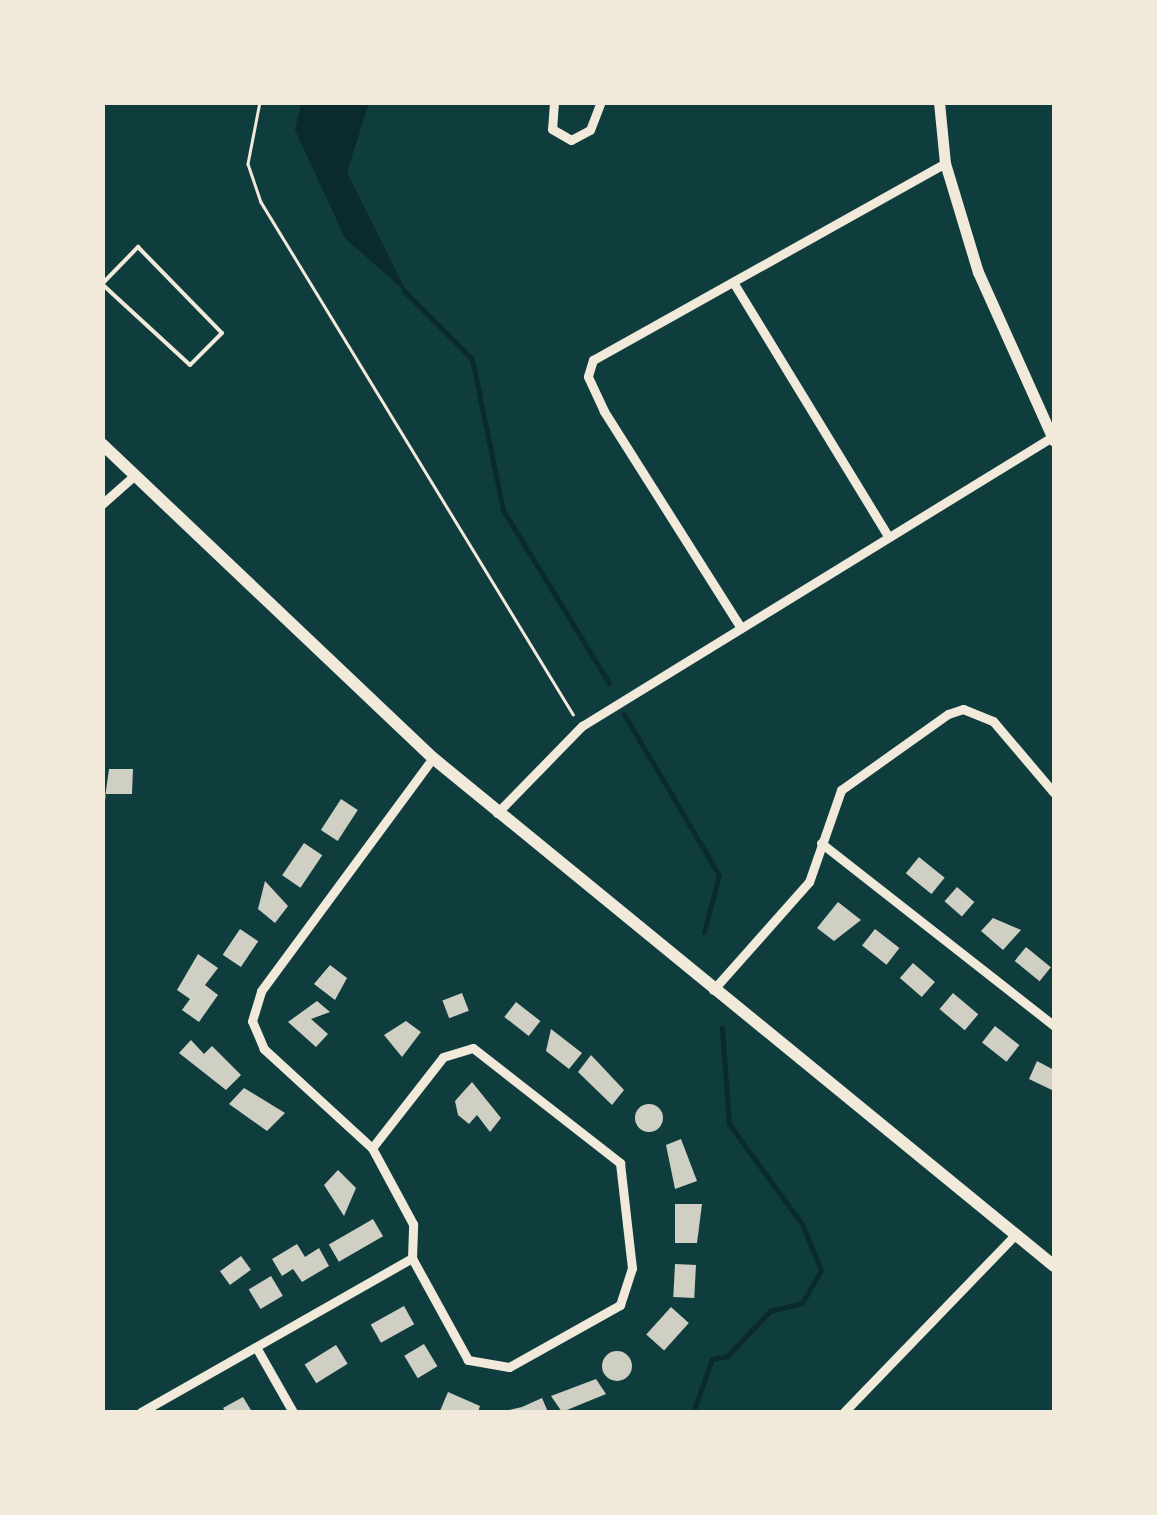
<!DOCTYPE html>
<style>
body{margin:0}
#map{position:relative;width:1157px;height:1515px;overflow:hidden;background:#0f3d3e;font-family:"Work Sans",sans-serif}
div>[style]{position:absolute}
.water>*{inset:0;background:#0a2a2b}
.stream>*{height:5px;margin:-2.5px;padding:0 2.5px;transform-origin:2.5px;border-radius:2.5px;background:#0a2a2b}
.building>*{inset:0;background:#cfcfc3;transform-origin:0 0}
.round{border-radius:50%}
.path>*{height:2.5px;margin:-1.25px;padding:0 1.25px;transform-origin:1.25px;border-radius:1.25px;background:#f1e9da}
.service>*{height:4px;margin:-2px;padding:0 2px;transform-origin:2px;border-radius:2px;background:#f1e9da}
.minor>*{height:9px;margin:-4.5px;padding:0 4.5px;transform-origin:4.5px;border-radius:4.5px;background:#f1e9da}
.tertiary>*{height:11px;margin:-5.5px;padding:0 5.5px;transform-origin:5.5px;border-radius:5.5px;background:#f1e9da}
.secondary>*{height:12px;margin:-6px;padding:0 6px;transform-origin:6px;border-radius:6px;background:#f1e9da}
span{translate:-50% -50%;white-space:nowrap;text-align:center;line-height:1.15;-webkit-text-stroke:8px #f1e9da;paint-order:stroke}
.frame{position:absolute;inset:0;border:105px solid #f1e9da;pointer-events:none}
</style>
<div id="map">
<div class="water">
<i style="clip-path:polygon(301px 103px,369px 103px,347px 172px,407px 293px,345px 238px,295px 130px)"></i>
</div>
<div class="stream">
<i style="left:404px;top:291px;width:96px;rotate:45deg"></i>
<i style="left:472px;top:359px;width:154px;rotate:78.4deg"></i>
<i style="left:503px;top:510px;width:203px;rotate:58.5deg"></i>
<i style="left:624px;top:714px;width:187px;rotate:59.5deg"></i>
<i style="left:719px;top:875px;width:59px;rotate:104.7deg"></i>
<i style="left:693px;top:1412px;width:56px;rotate:-70.3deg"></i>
<i style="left:712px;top:1359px;width:15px;rotate:-11deg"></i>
<i style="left:727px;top:1356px;width:62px;rotate:-46.3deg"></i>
<i style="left:770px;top:1311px;width:33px;rotate:-14deg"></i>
<i style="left:802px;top:1303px;width:38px;rotate:-60deg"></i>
<i style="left:821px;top:1270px;width:50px;rotate:-112.4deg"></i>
<i style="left:802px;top:1224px;width:124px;rotate:-126.1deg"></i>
<i style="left:729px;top:1124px;width:96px;rotate:-94.2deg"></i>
</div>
<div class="building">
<i style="clip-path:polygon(109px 769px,133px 769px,132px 794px,106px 794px,102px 819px)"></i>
<i style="left:341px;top:799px;width:20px;height:37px;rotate:33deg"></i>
<i style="left:304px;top:843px;width:22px;height:39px;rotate:34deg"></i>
<i style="left:919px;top:857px;width:33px;height:21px;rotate:39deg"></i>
<i style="clip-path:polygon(265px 881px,288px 906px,275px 923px,258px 909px)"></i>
<i style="left:957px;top:887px;width:23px;height:19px;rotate:41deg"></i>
<i style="clip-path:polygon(838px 902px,861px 920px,834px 941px,817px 928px)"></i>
<i style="clip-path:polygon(993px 918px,1021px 930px,1003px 950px,981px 931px)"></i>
<i style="left:240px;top:929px;width:22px;height:31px;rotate:34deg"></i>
<i style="left:875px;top:929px;width:31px;height:21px;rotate:38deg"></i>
<i style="left:1026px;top:947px;width:32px;height:18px;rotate:39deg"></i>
<i style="clip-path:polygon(198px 954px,218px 968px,205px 985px,218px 995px,199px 1022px,182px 1010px,190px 999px,177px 990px)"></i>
<i style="left:913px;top:963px;width:29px;height:20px;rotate:41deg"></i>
<i style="clip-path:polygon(330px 965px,347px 978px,335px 1000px,314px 984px)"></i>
<i style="left:462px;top:993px;width:19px;height:21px;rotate:69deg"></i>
<i style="left:953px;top:993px;width:33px;height:21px;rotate:40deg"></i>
<i style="clip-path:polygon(317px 1001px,330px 1012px,311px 1019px,328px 1034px,316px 1047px,288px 1022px)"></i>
<i style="left:516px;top:1002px;width:31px;height:19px;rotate:38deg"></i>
<i style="clip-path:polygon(406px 1021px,421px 1032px,402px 1057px,384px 1035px)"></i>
<i style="left:995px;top:1026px;width:31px;height:21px;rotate:38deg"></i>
<i style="clip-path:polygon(551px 1029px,582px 1053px,569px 1069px,546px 1051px)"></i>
<i style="clip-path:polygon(191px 1040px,204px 1054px,212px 1046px,241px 1075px,226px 1090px,179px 1053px)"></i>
<i style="clip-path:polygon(591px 1055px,624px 1090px,612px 1105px,578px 1072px)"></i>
<i style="clip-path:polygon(1037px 1061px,1054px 1070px,1054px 1091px,1029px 1079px)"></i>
<i style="clip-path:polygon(472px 1082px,501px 1118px,490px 1132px,477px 1115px,469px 1124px,458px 1115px,455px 1101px)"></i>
<i style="clip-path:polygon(244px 1088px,285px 1113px,267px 1131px,229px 1104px)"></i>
<i class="round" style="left:635px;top:1104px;width:28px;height:28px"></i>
<i style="clip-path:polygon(681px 1139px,697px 1181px,675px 1189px,666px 1145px)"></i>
<i style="clip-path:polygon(338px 1170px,356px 1188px,344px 1216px,324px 1185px)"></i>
<i style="clip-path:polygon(675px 1204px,702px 1204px,697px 1243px,675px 1243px)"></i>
<i style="left:373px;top:1219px;width:20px;height:51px;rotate:60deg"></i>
<i style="clip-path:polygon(297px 1244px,305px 1257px,319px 1248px,329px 1266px,302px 1282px,293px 1269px,282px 1276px,272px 1259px)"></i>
<i style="left:241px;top:1256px;width:17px;height:26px;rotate:54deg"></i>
<i style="left:675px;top:1264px;width:21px;height:33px;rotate:3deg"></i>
<i style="left:271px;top:1276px;width:23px;height:26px;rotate:59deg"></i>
<i style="left:404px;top:1306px;width:21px;height:38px;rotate:61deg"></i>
<i style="left:671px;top:1307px;width:24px;height:37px;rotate:42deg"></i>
<i style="left:424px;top:1344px;width:26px;height:23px;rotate:59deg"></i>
<i style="left:336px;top:1345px;width:22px;height:37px;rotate:58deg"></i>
<i class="round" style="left:602px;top:1351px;width:30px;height:30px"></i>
<i style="clip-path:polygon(596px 1379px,606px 1394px,562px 1412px,551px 1396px)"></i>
<i style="clip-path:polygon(448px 1392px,480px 1406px,478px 1412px,440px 1411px)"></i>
<i style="clip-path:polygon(243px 1397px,252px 1412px,226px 1412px,223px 1408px)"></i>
<i style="clip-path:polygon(542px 1398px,548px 1412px,500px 1412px,522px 1407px)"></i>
</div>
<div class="path">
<i style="left:260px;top:102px;width:63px;rotate:101deg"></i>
<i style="left:248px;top:164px;width:40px;rotate:71.1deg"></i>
<i style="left:261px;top:202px;width:600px;rotate:58.64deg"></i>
</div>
<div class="service">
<i style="left:102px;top:284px;width:52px;rotate:-45.8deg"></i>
<i style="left:138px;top:247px;width:120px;rotate:45.7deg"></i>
<i style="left:222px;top:333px;width:45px;rotate:135deg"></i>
<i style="left:190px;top:365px;width:120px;rotate:-137.4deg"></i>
</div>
<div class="minor">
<i style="left:554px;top:102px;width:27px;rotate:94deg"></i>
<i style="left:552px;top:129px;width:22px;rotate:30deg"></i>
<i style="left:571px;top:140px;width:21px;rotate:-28deg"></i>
<i style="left:590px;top:130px;width:30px;rotate:-69deg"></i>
<i style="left:733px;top:282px;width:295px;rotate:58.6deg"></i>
<i style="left:102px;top:504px;width:44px;rotate:-41.3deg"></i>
<i style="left:741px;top:628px;width:257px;rotate:-122.3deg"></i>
<i style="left:604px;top:411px;width:38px;rotate:-115deg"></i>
<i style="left:588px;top:376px;width:17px;rotate:-73deg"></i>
<i style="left:593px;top:360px;width:403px;rotate:-29.2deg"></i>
<i style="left:497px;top:813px;width:122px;rotate:-45.7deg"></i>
<i style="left:582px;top:726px;width:552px;rotate:-31.59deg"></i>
<i style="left:821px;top:843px;width:296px;rotate:38.1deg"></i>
<i style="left:713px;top:990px;width:144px;rotate:-48.4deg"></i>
<i style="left:809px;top:882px;width:97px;rotate:-70.8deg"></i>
<i style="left:841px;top:790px;width:131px;rotate:-35.4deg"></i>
<i style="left:948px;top:714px;width:16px;rotate:-18deg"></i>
<i style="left:963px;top:709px;width:32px;rotate:22deg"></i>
<i style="left:993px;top:721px;width:94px;rotate:49.7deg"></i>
<i style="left:372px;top:1148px;width:115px;rotate:-52deg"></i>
<i style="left:443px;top:1057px;width:31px;rotate:-17deg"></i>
<i style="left:473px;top:1048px;width:187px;rotate:38deg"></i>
<i style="left:620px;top:1163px;width:106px;rotate:83.5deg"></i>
<i style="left:632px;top:1268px;width:39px;rotate:108deg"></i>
<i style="left:620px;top:1305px;width:127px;rotate:150.8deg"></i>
<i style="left:509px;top:1367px;width:42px;rotate:-170.3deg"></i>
<i style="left:468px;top:1360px;width:116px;rotate:-118.8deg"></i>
<i style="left:256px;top:1347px;width:75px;rotate:60.4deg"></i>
<i style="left:141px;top:1412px;width:312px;rotate:-29.6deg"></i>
<i style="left:412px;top:1258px;width:34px;rotate:-88deg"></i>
<i style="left:413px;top:1224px;width:86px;rotate:-118.3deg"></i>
<i style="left:372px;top:1148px;width:147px;rotate:-137.5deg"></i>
<i style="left:264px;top:1049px;width:30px;rotate:-113deg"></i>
<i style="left:252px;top:1021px;width:31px;rotate:-73deg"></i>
<i style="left:261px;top:991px;width:290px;rotate:-53.6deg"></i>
<i style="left:844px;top:1412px;width:246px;rotate:-46deg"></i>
</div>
<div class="tertiary">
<i style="left:939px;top:102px;width:61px;rotate:84.4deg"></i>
<i style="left:945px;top:163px;width:114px;rotate:73.2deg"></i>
<i style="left:978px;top:272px;width:185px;rotate:65.8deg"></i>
</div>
<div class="secondary">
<i style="left:102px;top:444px;width:456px;rotate:43.5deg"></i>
<i style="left:433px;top:758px;width:802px;rotate:39.28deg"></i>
</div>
<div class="frame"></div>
</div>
